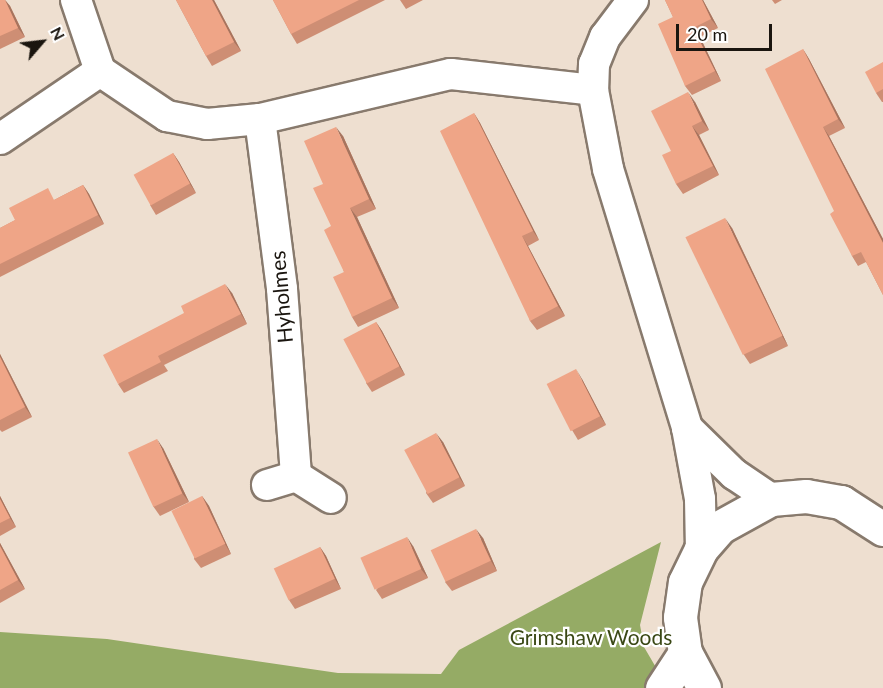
<!DOCTYPE html>
<style>
body{margin:0}
#map{position:relative;width:883px;height:688px;overflow:hidden;background:#eedfd0;font-family:Lato,sans-serif}
div>[style]{position:absolute}
.forest>*{inset:0;background:#95ab65}
.roads{filter:drop-shadow(2px 0 #887a6d) drop-shadow(-2px 0 #887a6d) drop-shadow(0 2px #887a6d) drop-shadow(0 -2px #887a6d)}
.street>*{height:30px;margin:-15px;padding:0 15px;transform-origin:15px;border-radius:15px;background:#fff}
.secondary>*{height:33px;margin:-16.5px;padding:0 16.5px;transform-origin:16.5px;border-radius:16.5px;background:#fff}
.wall>*{inset:0;background:#ce8e74}
.shaded-wall>*{inset:0;background:#a7745e}
.building>*{inset:0;background:#efa587;transform-origin:0 0}
span{translate:-50% -50%;white-space:nowrap;text-align:center;line-height:1.15;-webkit-text-stroke:4.5px #fff;paint-order:stroke}
.street-label{font-size:21px;color:#1a150f}
.park-label{font-size:21px;color:#3a4815}
.north{position:absolute;left:12px;top:12px;width:60px;height:60px;-webkit-text-stroke:4px #fff;paint-order:stroke;rotate:62deg;font-size:16px;font-weight:700;line-height:24px;text-align:center;color:#1a150f}
.north::after{content:'';display:block;margin:auto;width:21px;height:27px;background:#1a150f;clip-path:polygon(50% 0,100% 100%,50% 72%,0 100%)}
.scale{position:absolute;left:676px;top:24px;width:96px;height:27px;box-sizing:border-box;border:3px solid #1a150f;border-top:0;padding-left:8px;font-size:18px;line-height:21px;white-space:nowrap;color:#1a150f;-webkit-text-stroke:4px #fff;paint-order:stroke}
</style>
<div id="map">
<div class="forest">
<i style="clip-path:polygon(661px 542px,640px 625px,644px 647px,668px 688px,0 688px,0 632px,107px 639px,338px 673px,441px 674px,459px 650px)"></i>
</div>
<div class="roads">
<div class="street">
<i style="left:76px;top:0;width:75px;rotate:71.3deg"></i>
<i style="left:100px;top:71px;width:81px;rotate:33.9deg"></i>
<i style="left:167px;top:116px;width:41px;rotate:11.3deg"></i>
<i style="left:207px;top:124px;width:53px;rotate:-5.4deg"></i>
<i style="left:260px;top:119px;width:196px;rotate:-13.3deg"></i>
<i style="left:451px;top:74px;width:143px;rotate:6.4deg"></i>
<i style="left:633px;top:0;width:46px;rotate:127.1deg"></i>
<i style="left:605px;top:37px;width:29px;rotate:112deg"></i>
<i style="left:594px;top:64px;width:26px;rotate:92deg"></i>
<i style="left:593px;top:90px;width:80px;rotate:79.2deg"></i>
<i style="left:608px;top:169px;width:271px;rotate:73deg"></i>
<i style="left:687px;top:428px;width:72px;rotate:79.6deg"></i>
<i style="left:700px;top:499px;width:50px;rotate:88.9deg"></i>
<i style="left:260px;top:119px;width:171px;rotate:82.6deg"></i>
<i style="left:282px;top:289px;width:188px;rotate:85.7deg"></i>
<i style="left:296px;top:476px;width:41px;rotate:32.2deg"></i>
<i style="left:0;top:139px;width:121px;rotate:-34.2deg"></i>
<i style="left:687px;top:428px;width:66px;rotate:44.4deg"></i>
<i style="left:734px;top:474px;width:45px;rotate:34deg"></i>
<i style="left:267px;top:485px;width:30px;rotate:-17deg"></i>
</div>
<div class="secondary">
<i style="left:662px;top:688px;width:42px;rotate:-56.7deg"></i>
<i style="left:704px;top:688px;width:40px;rotate:-118deg"></i>
<i style="left:685px;top:653px;width:36px;rotate:-98deg"></i>
<i style="left:680px;top:617px;width:35px;rotate:-82deg"></i>
<i style="left:685px;top:582px;width:37px;rotate:-64deg"></i>
<i style="left:701px;top:549px;width:29px;rotate:-49deg"></i>
<i style="left:720px;top:527px;width:58px;rotate:-28.8deg"></i>
<i style="left:771px;top:499px;width:35px;rotate:-5deg"></i>
<i style="left:806px;top:496px;width:36px;rotate:10deg"></i>
<i style="left:841px;top:502px;width:50px;rotate:32.7deg"></i>
</div>
</div>
<div class="wall">
<i style="clip-path:polygon(0 0,5px 0,10px 6px,25px 37px,0 49px)"></i>
<i style="clip-path:polygon(176px 0,214px 0,241px 51px,212px 66px,206px 56px)"></i>
<i style="clip-path:polygon(273px 0,385px 0,297px 44px,291px 34px)"></i>
<i style="clip-path:polygon(400px 0,423px 0,406px 9px)"></i>
<i style="clip-path:polygon(665px 0,703px 0,718px 28px,700px 37px,721px 81px,692px 95px,685px 86px,673px 17px)"></i>
<i style="clip-path:polygon(772px 0,782px 0,775px 4px)"></i>
<i style="clip-path:polygon(803px 49px,809px 59px,845px 128px,829px 136px,883px 239px,883px 295px,866px 262px,858px 266px,852px 256px)"></i>
<i style="clip-path:polygon(883px 62px,883px 102px,882px 102px,876px 93px)"></i>
<i style="clip-path:polygon(695px 102px,709px 130px,699px 135px,719px 175px,683px 194px,676px 184px,671px 151px)"></i>
<i style="clip-path:polygon(474px 113px,480px 123px,539px 240px,528px 246px,565px 316px,537px 330px,530px 321px)"></i>
<i style="clip-path:polygon(343px 136px,376px 209px,357px 217px,399px 308px,358px 327px,352px 317px,344px 272px,331px 226px)"></i>
<i style="clip-path:polygon(173px 153px,179px 162px,196px 193px,156px 215px,150px 205px)"></i>
<i style="clip-path:polygon(83px 185px,89px 194px,104px 224px,0 277px,0 228px)"></i>
<i style="clip-path:polygon(732px 228px,788px 346px,750px 364px,744px 355px)"></i>
<i style="clip-path:polygon(232px 293px,247px 324px,164px 365px,168px 371px,124px 393px,118px 384px)"></i>
<i style="clip-path:polygon(376px 322px,382px 331px,405px 375px,372px 392px,366px 383px)"></i>
<i style="clip-path:polygon(0 354px,32px 417px,2px 432px,0 430px)"></i>
<i style="clip-path:polygon(582px 379px,606px 425px,578px 440px,572px 430px)"></i>
<i style="clip-path:polygon(443px 442px,465px 486px,433px 503px,426px 493px)"></i>
<i style="clip-path:polygon(163px 448px,189px 502px,160px 516px,153px 506px)"></i>
<i style="clip-path:polygon(0 496px,16px 527px,0 536px)"></i>
<i style="clip-path:polygon(202px 496px,209px 506px,231px 554px,201px 568px,194px 559px)"></i>
<i style="clip-path:polygon(483px 538px,497px 571px,452px 591px,445px 582px)"></i>
<i style="clip-path:polygon(0 543px,25px 589px,0 603px)"></i>
<i style="clip-path:polygon(413px 546px,428px 578px,382px 599px,376px 590px)"></i>
<i style="clip-path:polygon(320px 547px,326px 556px,341px 589px,295px 609px,289px 600px)"></i>
</div>
<div class="shaded-wall">
<i style="clip-path:polygon(5px 0,10px 6px,25px 37px,18px 28px)"></i>
<i style="clip-path:polygon(212px 0,214px 0,241px 51px,234px 42px)"></i>
<i style="clip-path:polygon(702px 0,703px 0,718px 28px,711px 19px)"></i>
<i style="clip-path:polygon(693px 28px,700px 37px,721px 81px,715px 71px)"></i>
<i style="clip-path:polygon(803px 49px,809px 59px,845px 128px,838px 119px)"></i>
<i style="clip-path:polygon(688px 92px,695px 102px,709px 130px,702px 121px)"></i>
<i style="clip-path:polygon(474px 113px,480px 123px,539px 240px,533px 231px)"></i>
<i style="clip-path:polygon(692px 126px,699px 135px,719px 175px,713px 166px)"></i>
<i style="clip-path:polygon(336px 127px,343px 136px,376px 209px,369px 199px)"></i>
<i style="clip-path:polygon(823px 127px,829px 136px,883px 239px,883px 243px)"></i>
<i style="clip-path:polygon(173px 153px,179px 162px,196px 193px,190px 184px)"></i>
<i style="clip-path:polygon(83px 185px,89px 194px,104px 224px,98px 215px)"></i>
<i style="clip-path:polygon(350px 208px,357px 217px,399px 308px,392px 298px)"></i>
<i style="clip-path:polygon(725px 218px,732px 228px,788px 346px,782px 336px)"></i>
<i style="clip-path:polygon(522px 236px,528px 246px,565px 316px,558px 306px)"></i>
<i style="clip-path:polygon(225px 284px,232px 293px,247px 324px,241px 314px)"></i>
<i style="clip-path:polygon(376px 322px,382px 331px,405px 375px,399px 366px)"></i>
<i style="clip-path:polygon(0 354px,32px 417px,25px 407px,0 357px)"></i>
<i style="clip-path:polygon(576px 369px,582px 379px,606px 425px,600px 416px)"></i>
<i style="clip-path:polygon(436px 433px,443px 442px,465px 486px,459px 477px)"></i>
<i style="clip-path:polygon(157px 439px,163px 448px,189px 502px,182px 493px)"></i>
<i style="clip-path:polygon(0 496px,16px 527px,10px 518px,0 499px)"></i>
<i style="clip-path:polygon(202px 496px,209px 506px,231px 554px,225px 544px)"></i>
<i style="clip-path:polygon(476px 529px,483px 538px,497px 571px,491px 561px)"></i>
<i style="clip-path:polygon(407px 537px,413px 546px,428px 578px,421px 569px)"></i>
<i style="clip-path:polygon(0 543px,25px 589px,18px 580px,0 546px)"></i>
<i style="clip-path:polygon(320px 547px,326px 556px,341px 589px,335px 579px)"></i>
</div>
<div class="building">
<i style="clip-path:polygon(0 0,5px 0,18px 28px,0 36px)"></i>
<i style="clip-path:polygon(176px 0,212px 0,234px 42px,206px 56px)"></i>
<i style="clip-path:polygon(273px 0,359px 0,291px 34px)"></i>
<i style="clip-path:polygon(665px 0,702px 0,711px 19px,693px 28px,715px 71px,685px 86px,658px 24px,673px 17px)"></i>
<i style="clip-path:polygon(803px 49px,838px 119px,823px 127px,883px 243px,883px 295px,861px 252px,852px 256px,830px 214px,834px 211px,765px 69px)"></i>
<i style="clip-path:polygon(883px 62px,883px 89px,876px 93px,865px 72px)"></i>
<i style="clip-path:polygon(688px 92px,702px 121px,692px 126px,713px 166px,676px 184px,662px 155px,671px 151px,651px 111px)"></i>
<i style="clip-path:polygon(474px 113px,533px 231px,522px 236px,558px 306px,530px 321px,440px 131px)"></i>
<i style="clip-path:polygon(336px 127px,369px 199px,350px 208px,392px 298px,352px 317px,333px 277px,344px 272px,324px 230px,331px 226px,313px 188px,323px 184px,304px 141px)"></i>
<i style="left:173px;top:153px;width:35px;height:45px;rotate:61deg"></i>
<i style="clip-path:polygon(83px 185px,98px 215px,0 264px,0 228px,15px 220px,9px 208px,48px 188px,54px 200px)"></i>
<i style="left:725px;top:218px;width:131px;height:44px;rotate:64deg"></i>
<i style="clip-path:polygon(225px 284px,241px 314px,158px 356px,161px 362px,118px 384px,103px 355px,184px 313px,181px 306px)"></i>
<i style="left:376px;top:322px;width:50px;height:37px;rotate:62deg"></i>
<i style="clip-path:polygon(0 357px,25px 407px,0 420px)"></i>
<i style="left:576px;top:369px;width:53px;height:33px;rotate:63deg"></i>
<i style="left:436px;top:433px;width:50px;height:36px;rotate:62deg"></i>
<i style="left:157px;top:439px;width:60px;height:32px;rotate:65deg"></i>
<i style="left:202px;top:496px;width:53px;height:34px;rotate:64deg"></i>
<i style="clip-path:polygon(0 499px,10px 518px,0 523px)"></i>
<i style="left:476px;top:529px;width:35px;height:50px;rotate:65deg"></i>
<i style="left:407px;top:537px;width:35px;height:51px;rotate:66deg"></i>
<i style="clip-path:polygon(0 546px,18px 580px,0 590px)"></i>
<i style="left:320px;top:547px;width:35px;height:51px;rotate:65deg"></i>
</div>
<div class="street-label">
<span style="left:281px;top:297px;rotate:-95deg">Hyholmes</span>
</div>
<div class="park-label">
<span style="left:591px;top:637px">Grimshaw Woods</span>
</div>
<div class="north">N</div>
<div class="scale">20 m</div>
</div>
